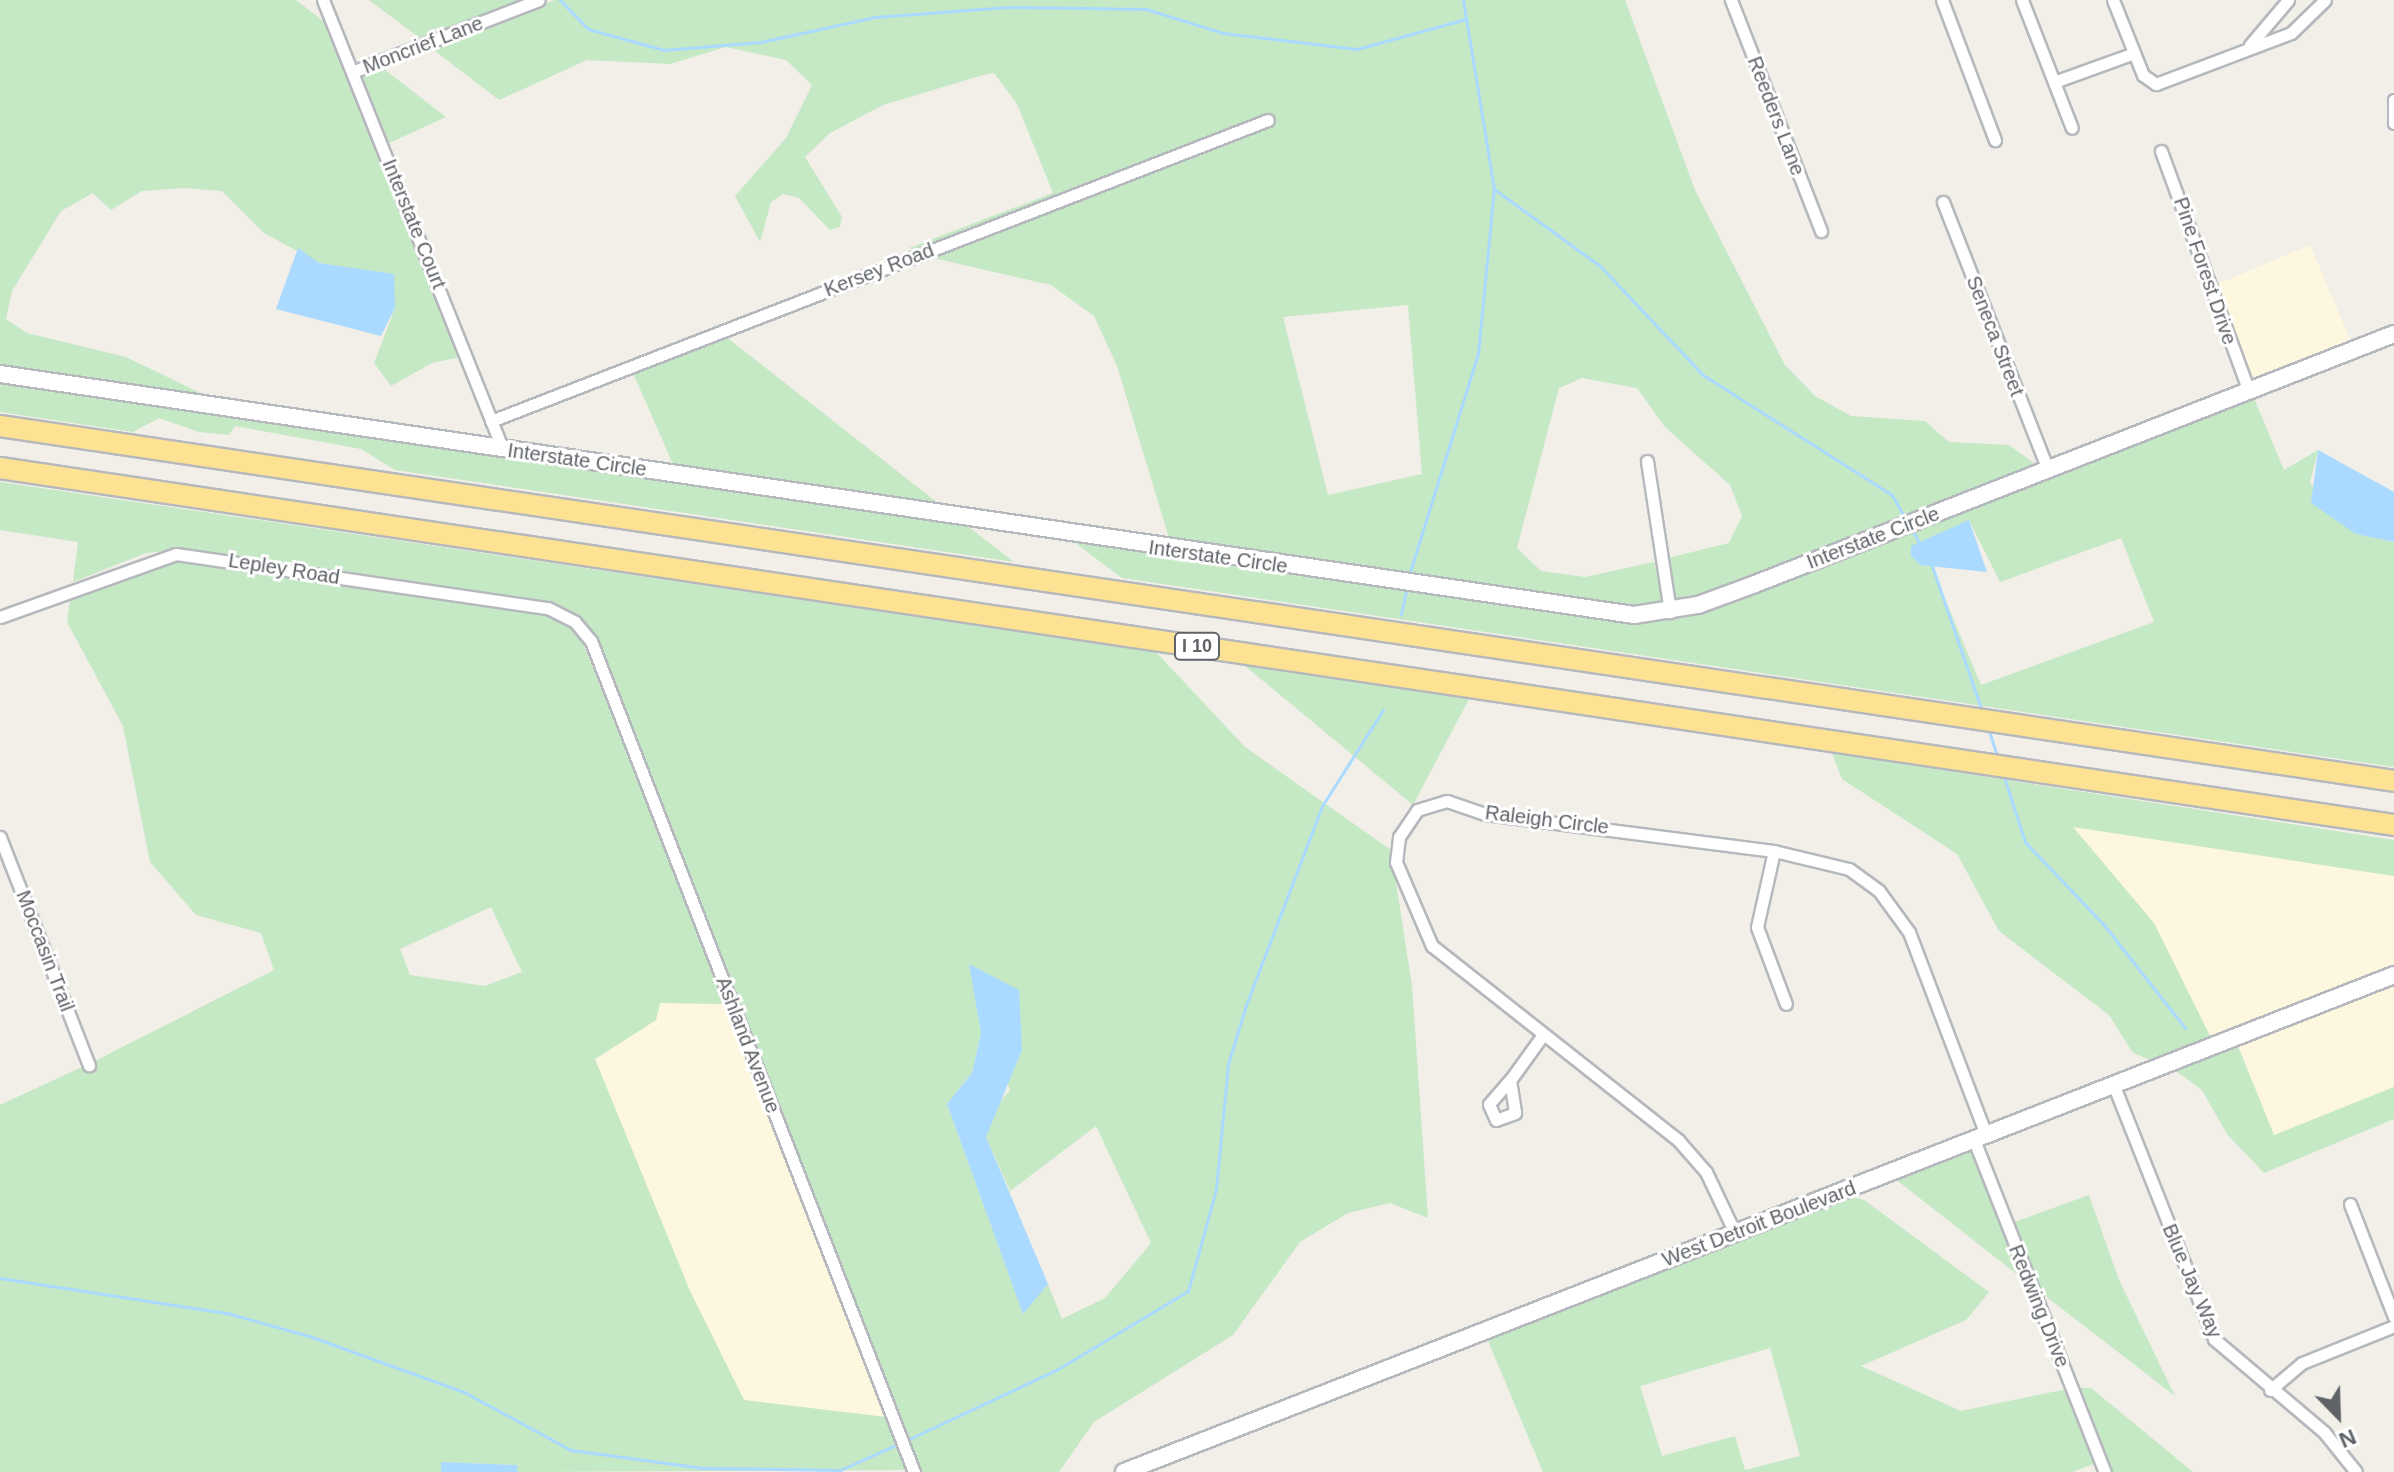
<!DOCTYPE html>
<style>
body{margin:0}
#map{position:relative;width:2394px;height:1472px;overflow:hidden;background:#f1efe8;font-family:Arial,sans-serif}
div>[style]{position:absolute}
.commercial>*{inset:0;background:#fef7e0;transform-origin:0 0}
.green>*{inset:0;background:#c5e8c5}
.water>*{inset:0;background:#aadaff}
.stream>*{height:3px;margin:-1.5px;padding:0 1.5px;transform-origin:1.5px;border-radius:1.5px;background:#aadaff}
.roads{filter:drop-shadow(2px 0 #b5b8bc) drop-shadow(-2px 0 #b5b8bc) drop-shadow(0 2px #b5b8bc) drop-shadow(0 -2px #b5b8bc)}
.street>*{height:11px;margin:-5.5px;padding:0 5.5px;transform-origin:5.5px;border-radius:5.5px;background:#fff}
.secondary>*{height:16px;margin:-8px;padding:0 8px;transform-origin:8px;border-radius:8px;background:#fff}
.highway>*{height:20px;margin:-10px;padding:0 10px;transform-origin:10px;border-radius:10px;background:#fde293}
span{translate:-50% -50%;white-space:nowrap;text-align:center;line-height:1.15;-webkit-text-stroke:6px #fff;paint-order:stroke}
.shield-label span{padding:2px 6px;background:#fff;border:2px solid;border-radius:6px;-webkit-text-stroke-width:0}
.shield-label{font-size:18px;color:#5f6368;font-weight:700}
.street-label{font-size:20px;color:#5f6368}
.north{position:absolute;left:2298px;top:1376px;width:80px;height:80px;-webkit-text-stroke:6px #fff;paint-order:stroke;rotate:157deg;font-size:22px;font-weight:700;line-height:32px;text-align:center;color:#5f6368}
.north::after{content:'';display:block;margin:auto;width:28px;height:36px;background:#5f6368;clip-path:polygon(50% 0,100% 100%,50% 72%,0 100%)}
</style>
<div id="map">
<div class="commercial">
<i style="left:2310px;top:245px;width:108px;height:104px;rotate:67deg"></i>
<i style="clip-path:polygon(2073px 827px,2394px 876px,2394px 968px,2212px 1040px,2154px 923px)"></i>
<i style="clip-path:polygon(2394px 981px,2394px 1087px,2274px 1136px,2238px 1044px)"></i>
<i style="clip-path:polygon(660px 1003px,725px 1004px,886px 1417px,744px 1400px,690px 1291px,595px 1060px,656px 1020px)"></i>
</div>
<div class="green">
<i style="clip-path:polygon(0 0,296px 0,327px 24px,461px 357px,432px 363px,391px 386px,374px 363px,395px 308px,353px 269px,319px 263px,264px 233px,222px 191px,184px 188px,142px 191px,111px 210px,93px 193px,61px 211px,12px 291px,6px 319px,27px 333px,126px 357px,217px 401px,0 368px)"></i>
<i style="clip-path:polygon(369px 0,523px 0,421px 39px)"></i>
<i style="clip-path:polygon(evenodd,555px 0,1625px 0,1695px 190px,1785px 365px,1815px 396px,1851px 416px,1925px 421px,1949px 442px,2009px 445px,2039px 467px,1674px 605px,1664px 559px,1729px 543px,1742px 516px,1730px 485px,1664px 426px,1637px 388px,1582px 378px,1559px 388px,1517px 548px,1541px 571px,1585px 577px,1654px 562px,1664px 607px,1634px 610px,1049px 523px,1169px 538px,1117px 366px,1094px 316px,1051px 285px,929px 257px,1274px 124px,1270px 113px,914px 250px,909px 248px,1053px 193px,1017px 104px,994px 73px,983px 75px,883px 105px,830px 133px,805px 157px,842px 217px,840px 227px,830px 230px,799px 198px,783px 194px,771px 202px,760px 242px,735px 196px,786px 138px,812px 85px,786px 60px,726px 47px,670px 64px,587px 60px,499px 100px,431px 48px,555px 0,1408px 305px,1422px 474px,1328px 495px,1283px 317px,1408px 305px)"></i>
<i style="clip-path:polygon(380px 66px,446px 117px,387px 144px,359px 76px)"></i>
<i style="clip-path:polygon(725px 336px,948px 511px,675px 469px,634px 375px)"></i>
<i style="clip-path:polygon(0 380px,966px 525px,1014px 562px,395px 470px,361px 449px,235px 426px,229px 435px,199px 432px,159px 418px,133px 432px,0 412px)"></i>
<i style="clip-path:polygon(evenodd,2253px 396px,2284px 470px,2318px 450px,2310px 483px,2356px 534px,2394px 542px,2394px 767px,1122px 578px,1074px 542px,1617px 620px,1666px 618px,2253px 396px,1969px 520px,2000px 582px,2121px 538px,2154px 622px,1981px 685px,1931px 566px,1920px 565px,1969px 520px)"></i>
<i style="clip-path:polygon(evenodd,0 482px,1156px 652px,1245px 747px,1391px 850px,1412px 986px,1428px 1218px,1390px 1203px,1348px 1213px,1300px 1242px,1233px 1335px,1094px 1422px,1059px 1472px,919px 1472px,670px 827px,595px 639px,581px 621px,549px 603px,185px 549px,146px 553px,73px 582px,78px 542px,0 530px,0 482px,970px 965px,1010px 1090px,989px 1115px,986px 1137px,1010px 1191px,1096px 1126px,1151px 1243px,1105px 1298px,1062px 1319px,1048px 1284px,1023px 1313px,947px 1104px,972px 1073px,981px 1033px,970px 965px)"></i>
<i style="clip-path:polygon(evenodd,176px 560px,548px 614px,579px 633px,764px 1102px,724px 1004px,660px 1003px,656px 1020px,595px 1059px,690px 1291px,744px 1400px,886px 1417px,907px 1470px,517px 1472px,516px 1465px,441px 1462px,441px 1472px,0 1472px,0 1105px,84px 1066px,96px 1069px,93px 1062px,274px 970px,261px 933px,196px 915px,150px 862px,123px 726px,67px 622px,71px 595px,176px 560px,491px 907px,522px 972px,485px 986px,410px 975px,400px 949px,491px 907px)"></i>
<i style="clip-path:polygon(1244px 665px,1469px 699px,1413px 805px)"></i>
<i style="clip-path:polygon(1832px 753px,2394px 840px,2394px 876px,2073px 827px,2154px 923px,2212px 1040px,2158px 1063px,2133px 1053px,2109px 1015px,1999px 931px,1957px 854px,1842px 779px)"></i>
<i style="clip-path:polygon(2237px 1044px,2274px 1135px,2394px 1087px,2394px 1119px,2264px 1173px,2227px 1134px,2202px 1090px,2173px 1069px)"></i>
<i style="clip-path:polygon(1971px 1147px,2023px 1279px,1894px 1178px)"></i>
<i style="clip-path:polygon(2089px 1195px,2119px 1280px,2175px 1396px,2039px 1291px,2012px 1223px)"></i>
<i style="clip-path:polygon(evenodd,1847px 1196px,1864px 1200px,1989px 1292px,1966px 1320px,1861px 1366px,1961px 1411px,2067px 1389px,2096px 1463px,2072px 1472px,1543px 1472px,1486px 1336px,1847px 1196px,1770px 1348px,1800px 1456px,1745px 1470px,1735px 1436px,1662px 1456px,1640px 1386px,1770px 1348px)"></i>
<i style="clip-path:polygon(2077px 1388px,2091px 1388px,2193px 1472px,2111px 1472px)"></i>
</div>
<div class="water">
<i style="clip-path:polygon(298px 248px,319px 263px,394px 274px,395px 308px,381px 336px,276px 309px)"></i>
<i style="clip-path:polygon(2318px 450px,2394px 492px,2394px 542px,2356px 534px,2311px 503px)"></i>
<i style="clip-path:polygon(1969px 520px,1987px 572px,1920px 565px,1911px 556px,1911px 546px)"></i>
<i style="clip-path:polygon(969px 964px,1019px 990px,1022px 1050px,986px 1137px,1048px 1284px,1023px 1314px,947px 1104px,972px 1073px,981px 1033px)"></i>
<i style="clip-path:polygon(441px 1462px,517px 1465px,517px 1472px,441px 1472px)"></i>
</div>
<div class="stream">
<i style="left:560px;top:0;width:40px;rotate:46deg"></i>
<i style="left:588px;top:29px;width:79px;rotate:15.4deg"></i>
<i style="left:664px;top:50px;width:97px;rotate:-4.7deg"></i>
<i style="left:761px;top:42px;width:117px;rotate:-12.4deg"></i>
<i style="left:875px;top:17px;width:133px;rotate:-4.3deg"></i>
<i style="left:1008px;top:7px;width:138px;rotate:0.8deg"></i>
<i style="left:1146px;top:9px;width:81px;rotate:17.3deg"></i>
<i style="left:1223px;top:33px;width:135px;rotate:6.8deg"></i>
<i style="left:1357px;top:49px;width:113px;rotate:-15.4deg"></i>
<i style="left:1494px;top:189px;width:131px;rotate:36deg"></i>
<i style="left:1600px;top:266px;width:150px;rotate:46.6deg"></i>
<i style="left:1703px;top:375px;width:224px;rotate:32.4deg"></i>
<i style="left:1892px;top:495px;width:26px;rotate:61deg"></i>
<i style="left:1911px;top:528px;width:21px;rotate:61deg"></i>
<i style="left:1932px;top:566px;width:157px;rotate:71deg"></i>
<i style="left:1409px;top:575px;width:232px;rotate:-72.7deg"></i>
<i style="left:1478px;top:354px;width:166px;rotate:-84.5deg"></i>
<i style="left:1494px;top:189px;width:192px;rotate:-99.3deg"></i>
<i style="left:1401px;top:614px;width:29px;rotate:-78deg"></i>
<i style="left:1988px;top:728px;width:33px;rotate:72deg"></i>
<i style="left:2003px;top:774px;width:71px;rotate:72.1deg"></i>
<i style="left:2025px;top:842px;width:115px;rotate:46.4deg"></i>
<i style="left:2104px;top:925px;width:131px;rotate:51.8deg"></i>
<i style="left:0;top:1278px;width:230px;rotate:8.8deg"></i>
<i style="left:227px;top:1313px;width:85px;rotate:15.7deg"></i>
<i style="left:309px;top:1336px;width:165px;rotate:19.9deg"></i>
<i style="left:464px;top:1392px;width:122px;rotate:28.5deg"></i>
<i style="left:571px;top:1450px;width:133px;rotate:7.8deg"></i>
<i style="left:703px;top:1468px;width:137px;rotate:0.8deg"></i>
<i style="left:840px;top:1470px;width:64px;rotate:-24.1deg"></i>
<i style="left:905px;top:1441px;width:169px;rotate:-25.2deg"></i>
<i style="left:1058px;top:1369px;width:152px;rotate:-31deg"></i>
<i style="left:1188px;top:1291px;width:106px;rotate:-74.6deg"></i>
<i style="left:1216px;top:1189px;width:126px;rotate:-84.5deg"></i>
<i style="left:1228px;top:1064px;width:62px;rotate:-73deg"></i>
<i style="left:1246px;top:1005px;width:213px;rotate:-69.1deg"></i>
<i style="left:1322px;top:806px;width:114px;rotate:-57.6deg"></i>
</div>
<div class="roads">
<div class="street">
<i style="left:323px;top:0;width:482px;rotate:68.2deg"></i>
<i style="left:1731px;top:0;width:248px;rotate:68.7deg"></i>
<i style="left:1942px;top:0;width:150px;rotate:69.3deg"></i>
<i style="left:2022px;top:0;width:137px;rotate:68.7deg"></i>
<i style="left:2113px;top:0;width:81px;rotate:68.2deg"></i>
<i style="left:2143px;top:75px;width:16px;rotate:35deg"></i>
<i style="left:2156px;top:84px;width:144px;rotate:-20.7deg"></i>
<i style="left:2291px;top:33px;width:47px;rotate:-44.1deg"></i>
<i style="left:2250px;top:45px;width:59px;rotate:-49.8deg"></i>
<i style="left:352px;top:72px;width:200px;rotate:-21.1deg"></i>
<i style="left:2054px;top:82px;width:85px;rotate:-19.9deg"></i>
<i style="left:2394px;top:100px;width:23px;rotate:90deg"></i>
<i style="left:2161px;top:151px;width:256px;rotate:69.9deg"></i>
<i style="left:1943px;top:202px;width:288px;rotate:68.6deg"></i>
<i style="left:491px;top:421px;width:833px;rotate:-21.18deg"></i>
<i style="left:1647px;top:461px;width:153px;rotate:81.3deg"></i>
<i style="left:0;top:617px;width:187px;rotate:-19.7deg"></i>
<i style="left:176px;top:554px;width:376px;rotate:8.3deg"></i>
<i style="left:548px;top:608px;width:30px;rotate:27deg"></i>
<i style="left:575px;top:622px;width:25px;rotate:50deg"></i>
<i style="left:591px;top:641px;width:892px;rotate:68.76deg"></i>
<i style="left:0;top:837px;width:245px;rotate:68.7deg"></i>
<i style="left:1774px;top:851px;width:78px;rotate:102.6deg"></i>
<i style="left:1757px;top:927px;width:82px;rotate:69.4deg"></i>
<i style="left:1511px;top:1079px;width:53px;rotate:-54.2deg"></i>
<i style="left:1510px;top:1080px;width:33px;rotate:81deg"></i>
<i style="left:1515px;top:1113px;width:20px;rotate:160deg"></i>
<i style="left:1496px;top:1120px;width:17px;rotate:-114deg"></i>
<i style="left:1489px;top:1104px;width:32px;rotate:-49deg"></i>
<i style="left:2114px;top:1086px;width:272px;rotate:68.4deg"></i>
<i style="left:2214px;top:1339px;width:144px;rotate:40.2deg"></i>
<i style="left:2324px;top:1432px;width:51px;rotate:51.3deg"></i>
<i style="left:1974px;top:1140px;width:357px;rotate:68.5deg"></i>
<i style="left:2350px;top:1204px;width:121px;rotate:68.7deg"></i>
<i style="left:1735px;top:1233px;width:68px;rotate:-115.4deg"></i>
<i style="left:1706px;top:1172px;width:43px;rotate:-131.2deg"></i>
<i style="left:1678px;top:1140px;width:313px;rotate:-141.7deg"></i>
<i style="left:1432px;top:946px;width:91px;rotate:-113.2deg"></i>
<i style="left:1396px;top:862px;width:25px;rotate:-83deg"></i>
<i style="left:1399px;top:837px;width:32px;rotate:-56deg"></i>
<i style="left:1417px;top:810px;width:31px;rotate:-17deg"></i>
<i style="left:1447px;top:801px;width:40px;rotate:18.9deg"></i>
<i style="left:1485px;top:814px;width:291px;rotate:7.3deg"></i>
<i style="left:1774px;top:851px;width:77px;rotate:13.5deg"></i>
<i style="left:1849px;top:869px;width:37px;rotate:36deg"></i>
<i style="left:1879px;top:891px;width:51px;rotate:53.8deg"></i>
<i style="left:1909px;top:932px;width:217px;rotate:69.2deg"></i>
<i style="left:2270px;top:1390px;width:42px;rotate:-40.2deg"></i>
<i style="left:2302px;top:1363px;width:99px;rotate:-21.9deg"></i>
</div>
<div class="secondary">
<i style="left:0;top:374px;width:1652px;rotate:8.39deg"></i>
<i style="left:1634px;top:615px;width:65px;rotate:-8.9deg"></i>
<i style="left:1698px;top:605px;width:61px;rotate:-20.2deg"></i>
<i style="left:1755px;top:584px;width:686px;rotate:-21.37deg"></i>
<i style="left:1124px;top:1472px;width:1364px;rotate:-21.37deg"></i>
</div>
<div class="highway">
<i style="left:0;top:426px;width:2420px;rotate:8.43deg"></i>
<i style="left:0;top:468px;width:2420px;rotate:8.48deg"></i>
</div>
</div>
<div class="shield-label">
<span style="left:1197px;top:646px">I 10</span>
</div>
<div class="street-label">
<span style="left:423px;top:45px;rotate:-21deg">Moncrief Lane</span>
<span style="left:1776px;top:116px;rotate:69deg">Reeders Lane</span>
<span style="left:414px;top:224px;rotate:68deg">Interstate Court</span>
<span style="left:879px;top:270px;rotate:-21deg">Kersey Road</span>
<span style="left:2205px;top:271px;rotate:71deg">Pine Forest Drive</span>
<span style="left:1995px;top:336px;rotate:69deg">Seneca Street</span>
<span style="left:577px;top:460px;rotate:8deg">Interstate Circle</span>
<span style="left:1873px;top:538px;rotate:-21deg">Interstate Circle</span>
<span style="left:1218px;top:557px;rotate:8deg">Interstate Circle</span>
<span style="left:284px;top:569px;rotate:9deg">Lepley Road</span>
<span style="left:1547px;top:820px;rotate:7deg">Raleigh Circle</span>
<span style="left:45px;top:951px;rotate:69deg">Moccasin Trail</span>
<span style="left:748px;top:1045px;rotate:69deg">Ashland Avenue</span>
<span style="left:1759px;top:1224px;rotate:-21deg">West Detroit Boulevard</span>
<span style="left:2192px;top:1281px;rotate:67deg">Blue Jay Way</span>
<span style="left:2039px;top:1306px;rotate:68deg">Redwing Drive</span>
</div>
<div class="north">N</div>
</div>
